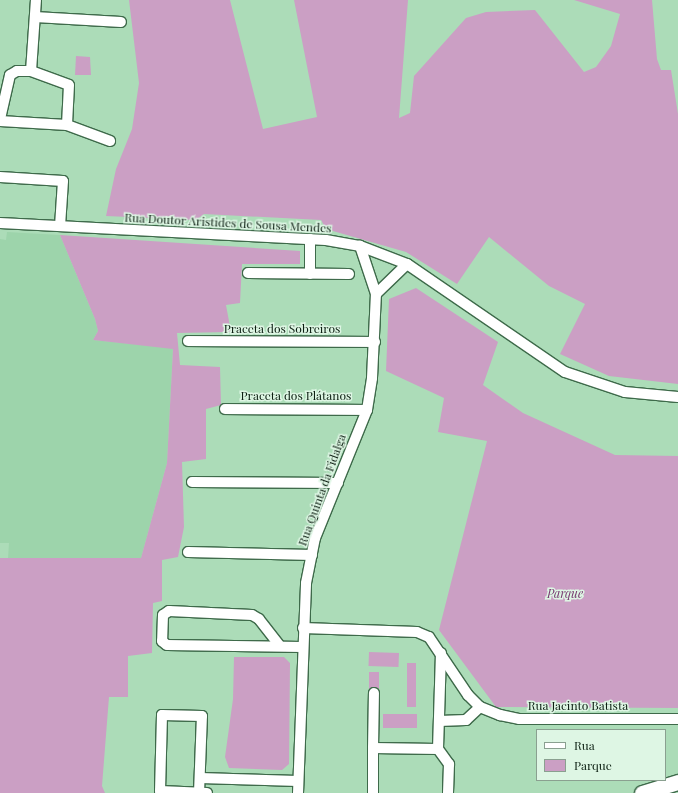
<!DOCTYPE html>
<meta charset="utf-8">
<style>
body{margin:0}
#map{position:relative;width:678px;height:793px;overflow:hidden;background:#acdcb8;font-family:"Playfair Display",serif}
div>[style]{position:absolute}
.built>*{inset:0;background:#9dd4ab}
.green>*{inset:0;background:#cb9fc4;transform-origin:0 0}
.roads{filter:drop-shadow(1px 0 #3e6a4a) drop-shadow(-1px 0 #3e6a4a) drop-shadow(0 1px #3e6a4a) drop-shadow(0 -1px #3e6a4a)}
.street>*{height:10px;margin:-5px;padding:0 5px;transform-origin:5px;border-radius:5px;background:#fff}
.secondary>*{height:15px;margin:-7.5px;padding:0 7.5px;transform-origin:7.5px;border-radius:7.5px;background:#fff}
span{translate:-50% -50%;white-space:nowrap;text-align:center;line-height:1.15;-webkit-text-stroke:3px #def6e4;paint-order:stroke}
.street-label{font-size:12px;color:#0b1e11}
.park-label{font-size:12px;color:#76356e;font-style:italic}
.legend{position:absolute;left:536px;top:729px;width:130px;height:52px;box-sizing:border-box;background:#def6e4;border:1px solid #8aa090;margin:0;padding:5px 7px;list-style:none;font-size:12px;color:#0b1e11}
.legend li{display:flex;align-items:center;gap:8px;height:20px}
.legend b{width:20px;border:1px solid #8aa090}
</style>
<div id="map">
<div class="built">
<i style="clip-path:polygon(7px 232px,60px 235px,95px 319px,98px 331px,93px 340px,173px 348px,167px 463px,141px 558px,8px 559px,9px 543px,0 543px,0 239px,6px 240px)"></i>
</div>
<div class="green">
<i style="clip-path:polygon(129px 0,230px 0,263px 129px,317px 117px,294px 0,408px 0,399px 118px,410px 113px,414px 76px,466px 18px,486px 12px,535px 10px,584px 72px,596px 67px,611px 46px,620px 14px,574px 0,652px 0,657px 59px,661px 70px,671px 70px,678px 114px,678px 384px,609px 376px,560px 354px,585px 304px,549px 286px,489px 237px,457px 284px,406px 252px,326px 229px,321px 220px,204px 214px,196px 220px,106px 216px,116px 169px,132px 129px,139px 83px)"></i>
<i style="clip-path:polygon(76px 56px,90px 57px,91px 75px,75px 75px)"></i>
<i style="clip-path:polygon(60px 235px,300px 251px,300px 264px,242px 264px,240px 303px,226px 305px,231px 332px,177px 333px,180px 365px,220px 367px,221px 405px,206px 409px,206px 459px,182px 462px,184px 527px,178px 557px,162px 560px,162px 601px,153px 603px,152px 653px,128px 656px,128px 697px,109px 697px,102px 786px,105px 793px,0 793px,0 558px,141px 558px,167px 463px,173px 349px,93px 340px,98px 331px,95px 319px)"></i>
<i style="clip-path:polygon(416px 288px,498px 342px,483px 385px,523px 413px,615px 455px,678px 456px,678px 708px,496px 707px,439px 630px,487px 441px,438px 432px,444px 398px,386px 371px,389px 299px)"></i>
<i style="left:369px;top:652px;width:30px;height:14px;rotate:2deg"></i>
<i style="clip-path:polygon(234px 657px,284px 657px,290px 663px,289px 764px,282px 770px,229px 768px,225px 757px,233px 699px)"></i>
<i style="left:407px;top:663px;width:9px;height:44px"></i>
<i style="left:369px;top:672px;width:10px;height:17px"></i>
<i style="left:383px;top:714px;width:34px;height:14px"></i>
</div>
<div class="roads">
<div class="street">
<i style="left:35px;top:17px;width:86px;rotate:3.3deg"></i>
<i style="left:31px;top:71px;width:40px;rotate:20.2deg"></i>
<i style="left:69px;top:85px;width:40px;rotate:92.9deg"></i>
<i style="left:67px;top:125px;width:46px;rotate:20.4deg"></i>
<i style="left:0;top:119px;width:45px;rotate:-77.2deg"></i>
<i style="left:10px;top:75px;width:8px;rotate:-30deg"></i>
<i style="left:17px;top:71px;width:14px"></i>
<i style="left:31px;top:71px;width:71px;rotate:-86deg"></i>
<i style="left:0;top:121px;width:67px;rotate:3.4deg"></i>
<i style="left:0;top:177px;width:63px;rotate:3.6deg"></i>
<i style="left:63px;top:181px;width:45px;rotate:93.8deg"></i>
<i style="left:0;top:223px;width:326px;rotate:3deg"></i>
<i style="left:326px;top:240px;width:35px;rotate:10deg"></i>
<i style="left:360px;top:246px;width:50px;rotate:21deg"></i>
<i style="left:407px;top:264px;width:191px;rotate:34.4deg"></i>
<i style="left:565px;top:372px;width:63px;rotate:18.4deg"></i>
<i style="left:625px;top:392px;width:53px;rotate:5.4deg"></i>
<i style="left:248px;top:273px;width:101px;rotate:0.6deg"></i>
<i style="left:310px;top:274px;width:35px;rotate:-90deg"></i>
<i style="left:376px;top:294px;width:43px;rotate:-44.1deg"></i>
<i style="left:188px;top:341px;width:187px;rotate:0.3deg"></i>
<i style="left:225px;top:409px;width:142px;rotate:0.4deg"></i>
<i style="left:192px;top:482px;width:146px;rotate:0.4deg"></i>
<i style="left:188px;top:552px;width:124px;rotate:1.4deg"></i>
<i style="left:303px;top:628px;width:114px;rotate:2deg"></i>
<i style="left:417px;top:632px;width:13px;rotate:23deg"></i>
<i style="left:429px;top:637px;width:70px;rotate:56.1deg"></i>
<i style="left:468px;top:695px;width:17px;rotate:45deg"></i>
<i style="left:480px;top:707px;width:22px;rotate:22deg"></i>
<i style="left:500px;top:715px;width:19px;rotate:12deg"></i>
<i style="left:519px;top:719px;width:159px"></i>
<i style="left:280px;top:646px;width:34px;rotate:-128deg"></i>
<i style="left:259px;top:619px;width:8px;rotate:-150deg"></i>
<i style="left:252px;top:615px;width:83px;rotate:-177.2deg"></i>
<i style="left:169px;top:611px;width:7px;rotate:146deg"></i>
<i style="left:163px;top:615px;width:26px;rotate:92deg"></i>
<i style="left:162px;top:641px;width:6px;rotate:39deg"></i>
<i style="left:167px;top:645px;width:135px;rotate:0.8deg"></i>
<i style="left:441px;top:653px;width:96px;rotate:91.8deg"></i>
<i style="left:438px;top:749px;width:19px;rotate:54deg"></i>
<i style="left:449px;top:764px;width:29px;rotate:92deg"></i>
<i style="left:439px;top:721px;width:27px;rotate:-2deg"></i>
<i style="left:466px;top:720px;width:19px;rotate:-43deg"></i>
<i style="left:373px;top:748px;width:55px;rotate:-89deg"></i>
<i style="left:200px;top:778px;width:98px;rotate:1.8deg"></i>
<i style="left:199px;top:793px;width:77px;rotate:-87.8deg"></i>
<i style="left:202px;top:716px;width:40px;rotate:-178.6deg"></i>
<i style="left:162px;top:715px;width:76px;rotate:91.5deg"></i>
<i style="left:160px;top:791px;width:47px;rotate:2.4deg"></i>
<i style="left:298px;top:793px;width:210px;rotate:-87.8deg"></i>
<i style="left:306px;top:583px;width:46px;rotate:-78.7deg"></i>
<i style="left:315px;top:538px;width:138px;rotate:-67.9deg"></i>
<i style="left:367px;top:410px;width:32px;rotate:-81deg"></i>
<i style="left:372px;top:378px;width:84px;rotate:-87.3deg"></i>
<i style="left:376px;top:294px;width:51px;rotate:-108.4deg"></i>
<i style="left:373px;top:793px;width:45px;rotate:-90deg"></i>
<i style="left:373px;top:748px;width:65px;rotate:0.9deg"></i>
</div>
<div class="secondary">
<i style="left:642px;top:793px;width:38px;rotate:-17deg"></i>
</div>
</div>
<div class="street-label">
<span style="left:228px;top:223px;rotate:3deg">Rua Doutor Aristides de Sousa Mendes</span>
<span style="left:282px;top:329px">Praceta dos Sobreiros</span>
<span style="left:296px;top:396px">Praceta dos Plátanos</span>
<span style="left:322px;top:490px;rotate:-70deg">Rua Quinta da Fidalga</span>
<span style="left:578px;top:706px">Rua Jacinto Batista</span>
</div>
<div class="park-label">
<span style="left:565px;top:594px">Parque</span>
</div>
<ul class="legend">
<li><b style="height:5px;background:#fff"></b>Rua</li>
<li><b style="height:11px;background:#cb9fc4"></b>Parque</li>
</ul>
</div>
